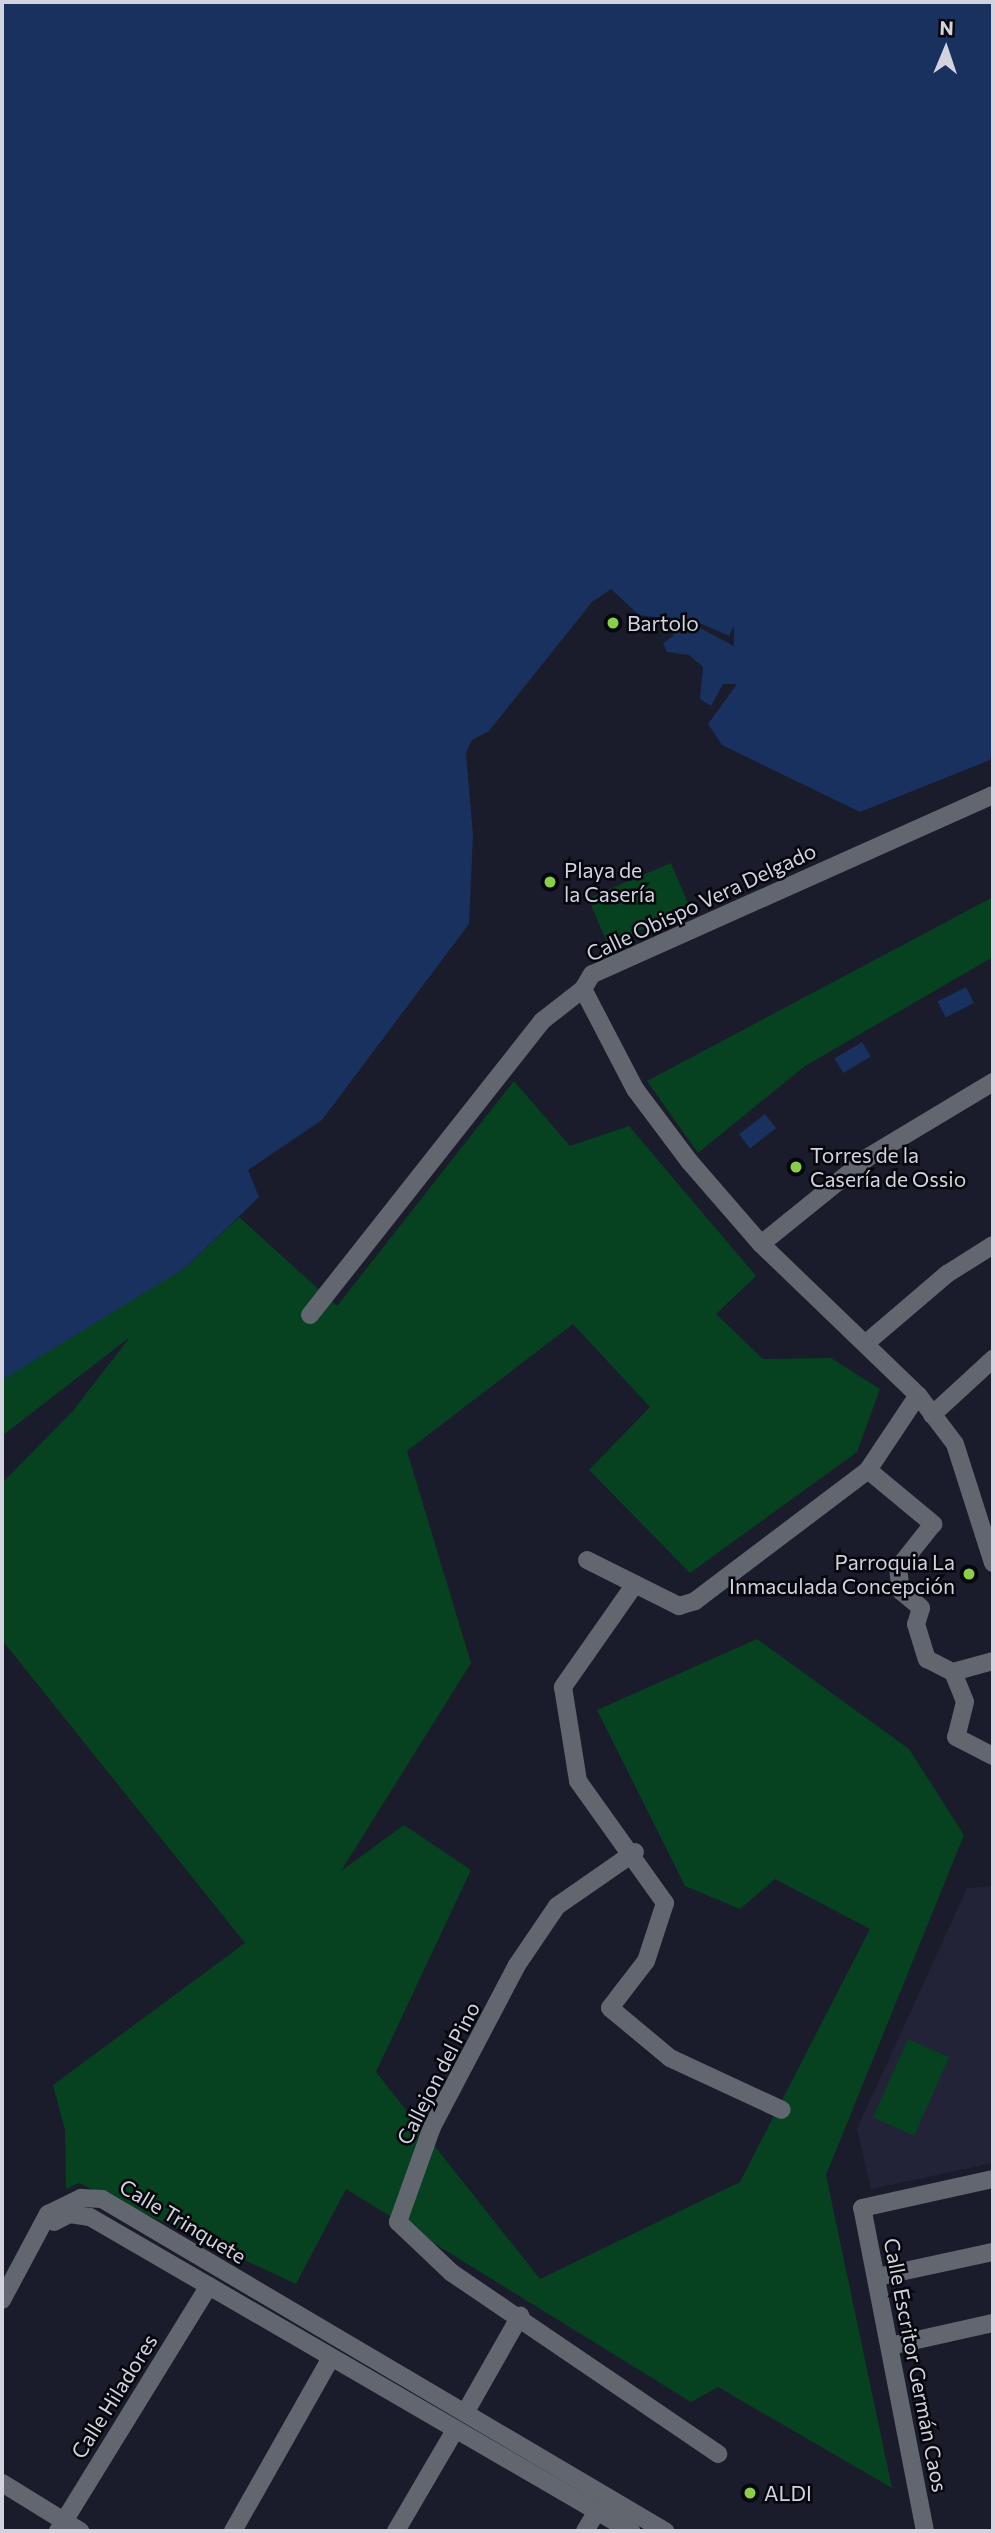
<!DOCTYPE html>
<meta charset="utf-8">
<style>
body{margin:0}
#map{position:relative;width:995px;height:2533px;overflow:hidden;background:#1a1b2b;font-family:Commissioner,sans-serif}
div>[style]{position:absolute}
.built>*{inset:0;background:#232338}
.green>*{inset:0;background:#06421f;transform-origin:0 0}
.water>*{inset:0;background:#18315f;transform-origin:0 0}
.minor>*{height:18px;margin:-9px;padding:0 9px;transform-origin:9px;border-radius:9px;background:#62666e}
.dots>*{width:19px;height:19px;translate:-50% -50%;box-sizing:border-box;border:4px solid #06060d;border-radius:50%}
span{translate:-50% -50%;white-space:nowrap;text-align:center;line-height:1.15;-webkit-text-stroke:5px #06060d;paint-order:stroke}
.poi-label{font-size:21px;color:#d2d3de}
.left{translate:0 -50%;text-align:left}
.right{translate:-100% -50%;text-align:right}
.street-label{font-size:21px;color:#d2d3de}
.frame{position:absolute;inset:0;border:4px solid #d2d3de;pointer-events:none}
.north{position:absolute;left:911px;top:14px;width:70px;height:70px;-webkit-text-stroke:5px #06060d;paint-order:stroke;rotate:2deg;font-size:19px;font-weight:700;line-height:28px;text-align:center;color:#d2d3de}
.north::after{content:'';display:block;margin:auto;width:24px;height:32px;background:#d2d3de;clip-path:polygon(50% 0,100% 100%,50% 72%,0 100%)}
</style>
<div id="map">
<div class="built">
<i style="clip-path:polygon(993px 1886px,993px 2163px,871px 2189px,857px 2129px,967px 1888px)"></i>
</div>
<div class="green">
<i style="left:671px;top:863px;width:50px;height:90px;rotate:67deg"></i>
<i style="clip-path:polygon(993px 897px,993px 957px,805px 1066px,698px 1153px,647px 1081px)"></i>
<i style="clip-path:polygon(514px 1081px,570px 1146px,629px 1126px,756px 1276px,716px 1314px,763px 1359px,831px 1358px,880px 1389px,857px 1452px,690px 1573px,589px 1470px,650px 1407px,573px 1324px,407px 1451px,471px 1663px,341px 1871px,404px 1825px,471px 1870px,376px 2072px,540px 2279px,740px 2182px,870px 1929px,775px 1879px,740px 1909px,685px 1886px,597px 1710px,757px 1639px,909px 1749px,964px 1835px,826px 2175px,892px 2488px,718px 2387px,691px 2402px,346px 2189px,296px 2284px,79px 2183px,66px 2189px,65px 2130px,53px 2085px,245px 1943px,2px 1640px,2px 1483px,72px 1412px,130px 1337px,2px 1436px,2px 1370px,185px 1268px,239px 1217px,337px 1306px)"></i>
<i style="left:908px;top:2039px;width:45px;height:86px;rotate:24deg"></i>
</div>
<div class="water">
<i style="clip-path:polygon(2px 2px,993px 2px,993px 751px,990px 760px,860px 812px,722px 745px,708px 724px,737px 684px,723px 684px,711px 706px,700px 699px,703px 667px,689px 655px,667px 652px,663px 643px,673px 636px,673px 625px,700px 628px,734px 646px,734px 626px,729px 636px,702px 624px,639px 615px,611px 589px,592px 602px,489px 731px,472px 740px,466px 753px,473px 835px,469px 924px,322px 1120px,248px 1170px,259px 1197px,185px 1268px,2px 1380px)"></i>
<i style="left:966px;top:987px;width:18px;height:32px;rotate:63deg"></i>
<i style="left:862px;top:1042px;width:17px;height:32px;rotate:59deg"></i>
<i style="left:765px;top:1114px;width:18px;height:33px;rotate:52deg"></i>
</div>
<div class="minor">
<i style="left:993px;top:795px;width:439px;rotate:155.9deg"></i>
<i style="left:592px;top:974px;width:17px;rotate:121deg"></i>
<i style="left:583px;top:989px;width:113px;rotate:62.5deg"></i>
<i style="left:635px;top:1089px;width:90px;rotate:53.1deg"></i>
<i style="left:689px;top:1161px;width:110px;rotate:49.1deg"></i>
<i style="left:761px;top:1244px;width:218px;rotate:43.9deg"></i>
<i style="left:918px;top:1395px;width:61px;rotate:52.9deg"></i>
<i style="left:955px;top:1444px;width:125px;rotate:72.3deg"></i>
<i style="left:761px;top:1244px;width:140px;rotate:-38.9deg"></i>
<i style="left:870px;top:1156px;width:144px;rotate:-31deg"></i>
<i style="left:310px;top:1315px;width:375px;rotate:-51.7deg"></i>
<i style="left:542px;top:1021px;width:52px;rotate:-38deg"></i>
<i style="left:865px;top:1344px;width:108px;rotate:-40.5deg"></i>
<i style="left:947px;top:1274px;width:54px;rotate:-32.2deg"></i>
<i style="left:932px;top:1415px;width:83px;rotate:-42.6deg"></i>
<i style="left:868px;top:1470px;width:85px;rotate:39.7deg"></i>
<i style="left:933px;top:1524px;width:56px;rotate:128.5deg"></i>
<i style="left:898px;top:1568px;width:23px;rotate:83deg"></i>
<i style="left:901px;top:1591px;width:26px;rotate:40deg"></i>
<i style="left:921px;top:1608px;width:17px;rotate:107deg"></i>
<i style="left:916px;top:1624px;width:37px;rotate:73deg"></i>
<i style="left:927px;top:1659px;width:29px;rotate:27deg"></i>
<i style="left:953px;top:1672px;width:41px;rotate:-15.4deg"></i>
<i style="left:587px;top:1560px;width:103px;rotate:26.6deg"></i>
<i style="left:679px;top:1606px;width:17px;rotate:-17deg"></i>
<i style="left:695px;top:1601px;width:217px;rotate:-37.1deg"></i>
<i style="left:868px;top:1470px;width:90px;rotate:-56.3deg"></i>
<i style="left:635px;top:1584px;width:126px;rotate:125deg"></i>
<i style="left:563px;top:1687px;width:95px;rotate:80.9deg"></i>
<i style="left:578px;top:1781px;width:150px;rotate:54.5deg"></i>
<i style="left:665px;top:1903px;width:61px;rotate:108.1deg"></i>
<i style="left:646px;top:1961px;width:59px;rotate:127.5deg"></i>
<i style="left:610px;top:2008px;width:78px;rotate:39.8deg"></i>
<i style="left:670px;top:2058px;width:123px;rotate:24.9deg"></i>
<i style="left:953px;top:1672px;width:32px;rotate:68deg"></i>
<i style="left:965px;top:1702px;width:36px;rotate:104deg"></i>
<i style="left:956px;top:1737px;width:42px;rotate:27.2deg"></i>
<i style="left:635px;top:1852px;width:95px;rotate:145.3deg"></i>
<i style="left:557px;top:1906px;width:71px;rotate:124.1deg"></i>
<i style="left:517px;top:1965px;width:183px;rotate:117.7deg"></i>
<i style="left:432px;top:2127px;width:101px;rotate:109.7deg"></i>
<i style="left:398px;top:2222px;width:74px;rotate:43.4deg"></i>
<i style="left:452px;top:2273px;width:322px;rotate:34.2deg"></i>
<i style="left:54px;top:2222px;width:18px;rotate:-27deg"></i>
<i style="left:70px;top:2214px;width:20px;rotate:9deg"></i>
<i style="left:90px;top:2217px;width:626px;rotate:30.13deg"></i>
<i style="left:877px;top:2277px;width:119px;rotate:-12.2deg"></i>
<i style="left:2px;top:2300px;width:98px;rotate:-61.9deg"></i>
<i style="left:48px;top:2214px;width:37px;rotate:-26deg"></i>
<i style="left:81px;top:2198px;width:21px;rotate:3deg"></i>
<i style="left:102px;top:2199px;width:654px;rotate:30.53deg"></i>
<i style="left:890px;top:2346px;width:106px;rotate:-12.6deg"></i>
<i style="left:465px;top:2413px;width:112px;rotate:-60.4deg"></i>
<i style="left:2px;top:2483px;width:92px;rotate:31.6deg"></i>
<i style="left:58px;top:2531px;width:288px;rotate:-58.4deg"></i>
<i style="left:233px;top:2531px;width:199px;rotate:-60.5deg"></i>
<i style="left:396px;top:2531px;width:117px;rotate:-59.7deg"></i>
<i style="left:585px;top:2531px;width:23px;rotate:-59deg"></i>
<i style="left:925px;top:2531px;width:329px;rotate:-101deg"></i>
<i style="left:862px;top:2208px;width:134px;rotate:-12.5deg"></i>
</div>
<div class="dots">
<i style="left:613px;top:623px;background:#89cf48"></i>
<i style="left:550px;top:882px;background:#89cf48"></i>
<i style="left:796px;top:1167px;background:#89cf48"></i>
<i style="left:969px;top:1574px;background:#89cf48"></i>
<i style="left:750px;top:2493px;background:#89cf48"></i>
</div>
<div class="poi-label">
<span class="left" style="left:627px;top:623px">Bartolo</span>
<span class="left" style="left:564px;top:882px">Playa de<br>la Casería</span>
<span class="left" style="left:810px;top:1167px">Torres de la<br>Casería de Ossio</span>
<span class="right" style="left:955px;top:1574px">Parroquia La<br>Inmaculada Concepción</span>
<span class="left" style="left:764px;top:2493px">ALDI</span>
</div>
<div class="street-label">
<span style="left:701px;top:902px;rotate:-25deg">Calle Obispo Vera Delgado</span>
<span style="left:438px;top:2073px;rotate:-63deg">Callejon del Pino</span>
<span style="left:183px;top:2221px;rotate:31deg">Calle Trinquete</span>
<span style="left:916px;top:2365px;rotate:79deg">Calle Escritor Germán Caos</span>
<span style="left:114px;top:2396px;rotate:-58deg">Calle Hiladores</span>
</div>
<div class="frame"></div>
<div class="north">N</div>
</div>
